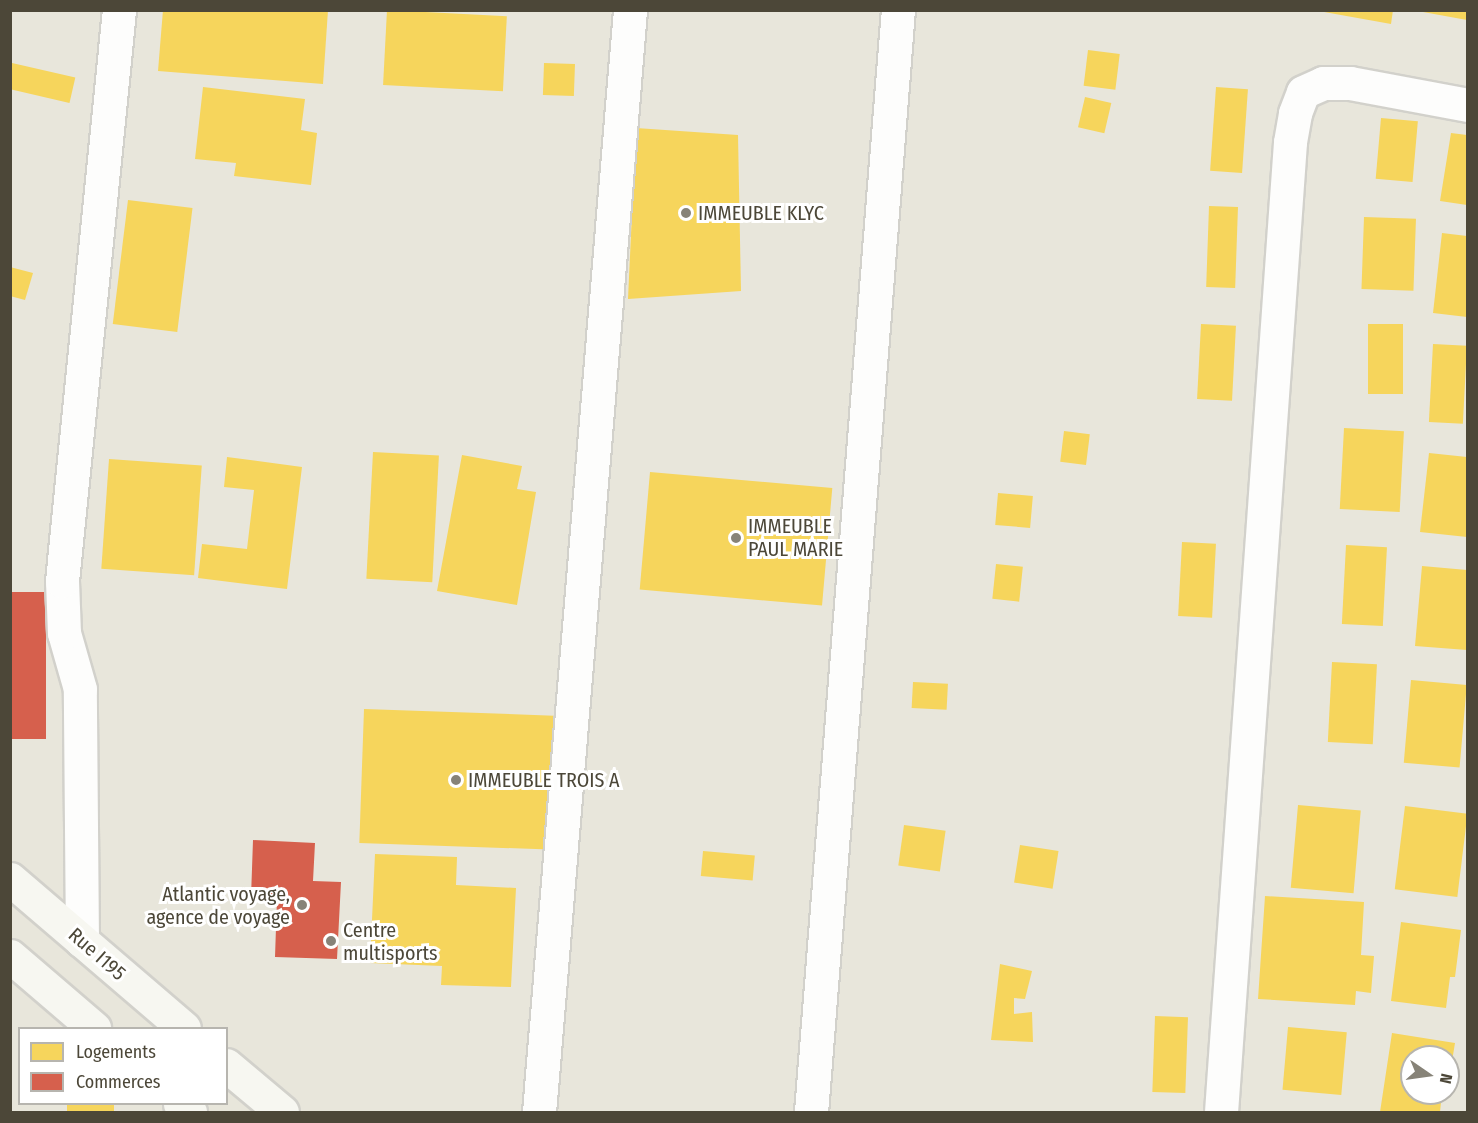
<!DOCTYPE html>
<style>
body{margin:0}
#map{position:relative;width:1478px;height:1123px;overflow:hidden;background:#f4f3ee;font-family:"Fira Sans Condensed",sans-serif}
div>[style]{position:absolute}
.residential>*{inset:0;background:#e8e6db}
.homes>*{inset:0;background:#f6d55c;transform-origin:0 0}
.shops>*{inset:0;background:#d6604d;transform-origin:0 0}
.roads{filter:drop-shadow(2px 0 #d2d1cb) drop-shadow(-2px 0 #d2d1cb) drop-shadow(0 2px #d2d1cb) drop-shadow(0 -2px #d2d1cb)}
.street>*{height:33px;margin:-16.5px;padding:0 16.5px;transform-origin:16.5px;border-radius:16.5px;background:#fdfdfc}
.secondary>*{height:33px;margin:-16.5px;padding:0 16.5px;transform-origin:16.5px;border-radius:16.5px;background:#f7f7f1}
.dots>*{width:16px;height:16px;translate:-50% -50%;box-sizing:border-box;border:3px solid #fff;border-radius:50%}
span{translate:-50% -50%;white-space:nowrap;text-align:center;line-height:1.15;-webkit-text-stroke:6px #fff;paint-order:stroke}
.poi-label{font-size:20px;color:#4c4738}
.left{translate:0 -50%;text-align:left}
.right{translate:-100% -50%;text-align:right}
.street-label{font-size:20px;color:#4c4738}
.frame{position:absolute;inset:0;border:12px solid #4c4738;pointer-events:none}
.legend{position:absolute;left:18px;top:1027px;width:210px;height:78px;box-sizing:border-box;background:#fff;border:2px solid #b7b5af;margin:0;padding:8px 10px;list-style:none;font-size:18px;color:#4c4738}
.legend li{display:flex;align-items:center;gap:12px;height:30px}
.legend b{width:30px;border:2px solid #b7b5af}
.north{position:absolute;left:1400px;top:1045px;width:60px;height:60px;box-sizing:border-box;background:#fff;border:2px solid #b7b5af;border-radius:50%;rotate:103deg;font-size:16px;font-weight:700;line-height:24px;text-align:center;color:#4c4738}
.north::after{content:'';display:block;margin:auto;width:21px;height:27px;background:#878378;clip-path:polygon(50% 0,100% 100%,50% 72%,0 100%)}
</style>
<div id="map">
<div class="residential">
<i style="clip-path:polygon(evenodd,10px 11px,1467px 11px,1467px 1112px,11px 1112px,10px 11px,20px 1028px,226px 1028px,226px 1104px,20px 1104px,20px 1028px,10px 11px,1412px 1057px,1448px 1057px,1448px 1093px,1412px 1093px,1412px 1057px)"></i>
</div>
<div class="homes">
<i style="clip-path:polygon(163px 10px,328px 10px,323px 84px,158px 71px)"></i>
<i style="left:387px;top:10px;width:120px;height:75px;rotate:3deg"></i>
<i style="clip-path:polygon(1313px 10px,1393px 10px,1391px 24px)"></i>
<i style="clip-path:polygon(1423px 10px,1467px 10px,1467px 20px,1423px 12px)"></i>
<i style="left:1088px;top:50px;width:32px;height:36px;rotate:7deg"></i>
<i style="left:12px;top:63px;width:65px;height:26px;rotate:13deg"></i>
<i style="left:544px;top:63px;width:31px;height:32px;rotate:2deg"></i>
<i style="clip-path:polygon(203px 87px,305px 99px,301px 130px,317px 133px,311px 185px,234px 176px,236px 163px,195px 159px)"></i>
<i style="left:1216px;top:87px;width:32px;height:84px;rotate:4deg"></i>
<i style="left:1085px;top:97px;width:27px;height:31px;rotate:13deg"></i>
<i style="left:1381px;top:118px;width:37px;height:61px;rotate:5deg"></i>
<i style="clip-path:polygon(636px 128px,738px 135px,741px 291px,628px 299px)"></i>
<i style="clip-path:polygon(1451px 133px,1467px 135px,1467px 205px,1440px 201px)"></i>
<i style="left:128px;top:200px;width:65px;height:125px;rotate:7deg"></i>
<i style="left:1209px;top:206px;width:29px;height:81px;rotate:2deg"></i>
<i style="left:1364px;top:217px;width:52px;height:72px;rotate:2deg"></i>
<i style="clip-path:polygon(1442px 233px,1467px 236px,1467px 317px,1433px 313px)"></i>
<i style="clip-path:polygon(10px 267px,33px 273px,25px 300px,10px 296px)"></i>
<i style="left:1201px;top:324px;width:35px;height:75px;rotate:3deg"></i>
<i style="left:1368px;top:324px;width:35px;height:70px"></i>
<i style="left:1433px;top:344px;width:34px;height:78px;rotate:3deg"></i>
<i style="left:1344px;top:428px;width:60px;height:81px;rotate:3deg"></i>
<i style="left:1064px;top:431px;width:26px;height:31px;rotate:7deg"></i>
<i style="left:373px;top:452px;width:66px;height:127px;rotate:3deg"></i>
<i style="clip-path:polygon(1429px 453px,1467px 457px,1467px 537px,1420px 532px)"></i>
<i style="clip-path:polygon(462px 455px,522px 466px,517px 489px,536px 492px,517px 605px,437px 591px)"></i>
<i style="clip-path:polygon(227px 457px,302px 467px,287px 589px,198px 578px,202px 544px,247px 549px,254px 490px,224px 487px)"></i>
<i style="left:109px;top:459px;width:93px;height:110px;rotate:4deg"></i>
<i style="left:650px;top:472px;width:183px;height:118px;rotate:5deg"></i>
<i style="left:998px;top:493px;width:35px;height:32px;rotate:5deg"></i>
<i style="left:1182px;top:542px;width:34px;height:74px;rotate:3deg"></i>
<i style="left:1346px;top:545px;width:41px;height:79px;rotate:3deg"></i>
<i style="left:996px;top:564px;width:27px;height:35px;rotate:6deg"></i>
<i style="clip-path:polygon(1422px 566px,1467px 570px,1467px 650px,1415px 646px)"></i>
<i style="left:1332px;top:662px;width:45px;height:80px;rotate:3deg"></i>
<i style="left:1411px;top:680px;width:56px;height:83px;rotate:5deg"></i>
<i style="left:913px;top:682px;width:35px;height:26px;rotate:3deg"></i>
<i style="left:364px;top:709px;width:190px;height:134px;rotate:2deg"></i>
<i style="left:1298px;top:805px;width:63px;height:83px;rotate:5deg"></i>
<i style="left:1405px;top:806px;width:63px;height:84px;rotate:7deg"></i>
<i style="left:904px;top:825px;width:42px;height:41px;rotate:8deg"></i>
<i style="left:1020px;top:845px;width:39px;height:38px;rotate:9deg"></i>
<i style="left:703px;top:851px;width:52px;height:25px;rotate:5deg"></i>
<i style="clip-path:polygon(375px 854px,457px 857px,456px 885px,516px 888px,511px 987px,441px 985px,442px 966px,370px 963px)"></i>
<i style="clip-path:polygon(1265px 896px,1364px 902px,1361px 955px,1374px 956px,1371px 993px,1356px 991px,1355px 1005px,1258px 999px)"></i>
<i style="clip-path:polygon(1401px 922px,1461px 930px,1455px 977px,1450px 977px,1446px 1008px,1391px 1001px)"></i>
<i style="clip-path:polygon(1000px 964px,1032px 971px,1025px 999px,1014px 998px,1014px 1014px,1032px 1012px,1033px 1042px,991px 1040px)"></i>
<i style="left:1155px;top:1016px;width:33px;height:76px;rotate:2deg"></i>
<i style="left:1288px;top:1027px;width:59px;height:63px;rotate:5deg"></i>
<i style="clip-path:polygon(1392px 1033px,1455px 1043px,1449px 1080px,1448px 1057px,1412px 1057px,1412px 1093px,1442px 1093px,1440px 1112px,1380px 1112px)"></i>
<i style="left:67px;top:1104px;width:47px;height:8px"></i>
</div>
<div class="shops">
<i style="left:10px;top:592px;width:36px;height:147px"></i>
<i style="clip-path:polygon(253px 840px,315px 843px,313px 881px,341px 882px,337px 959px,275px 957px,277px 898px,251px 897px)"></i>
</div>
<div class="roads">
<div class="street">
<i style="left:82px;top:941px;width:252px;rotate:-90.5deg"></i>
<i style="left:80px;top:689px;width:58px;rotate:-105.9deg"></i>
<i style="left:64px;top:633px;width:52px;rotate:-92.2deg"></i>
<i style="left:62px;top:581px;width:574px;rotate:-84.3deg"></i>
<i style="left:539px;top:1112px;width:1106px;rotate:-85.28deg"></i>
<i style="left:811px;top:1112px;width:1105px;rotate:-85.49deg"></i>
<i style="left:1221px;top:1112px;width:972px;rotate:-85.93deg"></i>
<i style="left:1290px;top:142px;width:29px;rotate:-80deg"></i>
<i style="left:1295px;top:113px;width:22px;rotate:-69deg"></i>
<i style="left:1303px;top:92px;width:22px;rotate:-24deg"></i>
<i style="left:1323px;top:83px;width:27px"></i>
<i style="left:1350px;top:83px;width:120px;rotate:10.6deg"></i>
</div>
<div class="secondary">
<i style="left:10px;top:879px;width:229px;rotate:40.6deg"></i>
<i style="left:10px;top:956px;width:111px;rotate:40.6deg"></i>
<i style="left:226px;top:1065px;width:73px;rotate:40deg"></i>
<i style="left:180px;top:1104px;width:13px;rotate:39deg"></i>
</div>
</div>
<div class="dots">
<i style="left:686px;top:213px;background:#878378"></i>
<i style="left:736px;top:538px;background:#878378"></i>
<i style="left:456px;top:780px;background:#878378"></i>
<i style="left:302px;top:905px;background:#878378"></i>
<i style="left:331px;top:941px;background:#878378"></i>
</div>
<div class="poi-label">
<span class="left" style="left:698px;top:213px">IMMEUBLE KLYC</span>
<span class="left" style="left:748px;top:538px">IMMEUBLE<br>PAUL MARIE</span>
<span class="left" style="left:468px;top:780px">IMMEUBLE TROIS A</span>
<span class="right" style="left:290px;top:906px">Atlantic voyage,<br>agence de voyage</span>
<span class="left" style="left:343px;top:942px">Centre<br>multisports</span>
</div>
<div class="street-label">
<span style="left:97px;top:954px;rotate:41deg">Rue I195</span>
</div>
<div class="frame"></div>
<ul class="legend">
<li><b style="height:16px;background:#f6d55c"></b>Logements</li>
<li><b style="height:16px;background:#d6604d"></b>Commerces</li>
</ul>
<div class="north">N</div>
</div>
